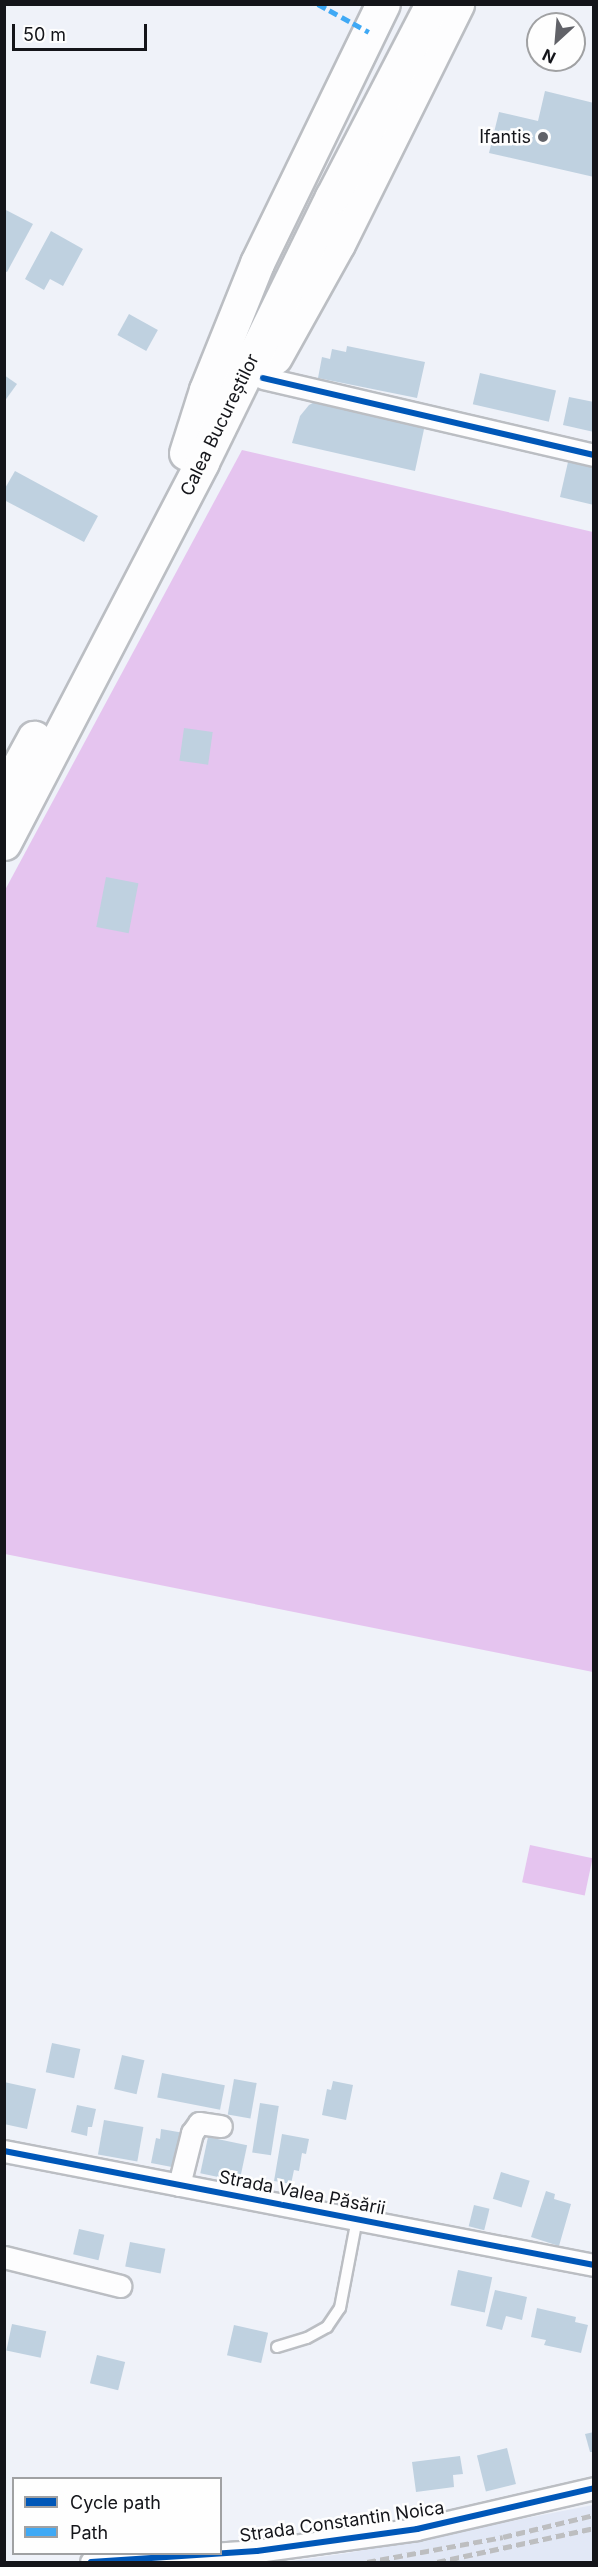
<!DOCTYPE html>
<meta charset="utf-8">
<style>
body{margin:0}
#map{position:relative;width:598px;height:2567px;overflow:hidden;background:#eff2f9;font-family:Inter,sans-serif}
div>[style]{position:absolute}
.built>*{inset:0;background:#e2e8f6}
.forest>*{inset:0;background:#e5c4ef;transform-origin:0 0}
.building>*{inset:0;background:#bfd1e0;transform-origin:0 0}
.roads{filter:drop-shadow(2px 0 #bbbec3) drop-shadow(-2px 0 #bbbec3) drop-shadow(0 2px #bbbec3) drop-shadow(0 -2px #bbbec3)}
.service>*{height:10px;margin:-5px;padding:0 5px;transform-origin:5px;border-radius:5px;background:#fdfdfe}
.minor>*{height:21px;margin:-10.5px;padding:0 10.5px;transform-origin:10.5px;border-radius:10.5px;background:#fdfdfe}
.trunk>*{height:33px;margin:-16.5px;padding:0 16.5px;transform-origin:16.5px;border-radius:16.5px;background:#fdfdfe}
.rail>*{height:4.5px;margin-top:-2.25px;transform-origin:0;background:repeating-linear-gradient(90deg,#bdbec0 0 9px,transparent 0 13.5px)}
.quiet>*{height:4.5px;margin-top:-2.25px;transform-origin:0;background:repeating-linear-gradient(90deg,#3fa9f5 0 9px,transparent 0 13.5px)}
.cycleway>*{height:6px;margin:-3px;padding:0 3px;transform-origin:3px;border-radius:3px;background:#0057b8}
.dots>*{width:16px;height:16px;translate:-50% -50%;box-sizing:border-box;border:3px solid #fefefe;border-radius:50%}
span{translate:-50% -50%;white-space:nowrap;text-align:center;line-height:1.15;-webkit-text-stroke:5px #fefefe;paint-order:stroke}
.poi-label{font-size:18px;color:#14151a}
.right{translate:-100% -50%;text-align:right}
.street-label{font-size:18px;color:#14151a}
.frame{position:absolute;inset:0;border:6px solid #14151a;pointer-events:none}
.legend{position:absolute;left:12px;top:2477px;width:210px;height:78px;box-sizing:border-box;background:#fefefe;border:2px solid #a0a1a3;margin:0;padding:8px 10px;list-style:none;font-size:18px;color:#14151a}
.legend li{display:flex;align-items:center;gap:12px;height:30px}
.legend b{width:30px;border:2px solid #a0a1a3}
.north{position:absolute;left:526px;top:12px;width:60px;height:60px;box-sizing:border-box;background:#fefefe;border:2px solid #a0a1a3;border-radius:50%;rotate:206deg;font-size:16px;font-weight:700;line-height:24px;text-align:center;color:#14151a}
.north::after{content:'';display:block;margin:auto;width:21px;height:27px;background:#616268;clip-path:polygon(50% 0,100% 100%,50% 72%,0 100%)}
.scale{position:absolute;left:12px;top:24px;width:135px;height:27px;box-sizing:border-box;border:3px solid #14151a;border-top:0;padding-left:8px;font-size:18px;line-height:21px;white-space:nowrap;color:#14151a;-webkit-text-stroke:4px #fefefe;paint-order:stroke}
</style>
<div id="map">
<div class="built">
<i style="clip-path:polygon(593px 2505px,593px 2562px,285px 2562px,348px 2553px)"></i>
</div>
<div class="forest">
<i style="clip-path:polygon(242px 450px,593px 532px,593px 1672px,5px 1554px,5px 890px)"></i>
<i style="left:530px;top:1845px;width:64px;height:38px;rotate:12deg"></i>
</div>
<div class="building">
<i style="clip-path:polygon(545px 91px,594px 103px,594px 177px,489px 153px,499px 112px,538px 121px)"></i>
<i style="clip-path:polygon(4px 209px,33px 224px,7px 272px,4px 271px)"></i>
<i style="clip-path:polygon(51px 231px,83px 249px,63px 286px,50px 279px,44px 290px,25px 279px)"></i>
<i style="left:129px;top:314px;width:33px;height:24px;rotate:29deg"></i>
<i style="clip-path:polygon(347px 346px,425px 362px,417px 398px,318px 378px,322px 357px,330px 359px,332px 349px,346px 352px)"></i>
<i style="left:480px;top:373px;width:78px;height:32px;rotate:13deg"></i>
<i style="clip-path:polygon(4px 375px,17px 384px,4px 402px)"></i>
<i style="clip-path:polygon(569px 397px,594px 402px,594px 432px,563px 425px)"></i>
<i style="clip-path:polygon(322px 398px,426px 420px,415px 471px,292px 443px,300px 416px,309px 405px)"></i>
<i style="clip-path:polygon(568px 462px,594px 466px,594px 505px,560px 497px)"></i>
<i style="clip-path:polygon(15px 471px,98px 516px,84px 542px,4px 500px,4px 490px)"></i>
<i style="left:184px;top:728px;width:29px;height:33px;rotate:8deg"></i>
<i style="left:106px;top:877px;width:33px;height:51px;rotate:11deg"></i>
<i style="left:52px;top:2043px;width:29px;height:30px;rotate:12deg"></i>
<i style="left:122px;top:2055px;width:23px;height:35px;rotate:13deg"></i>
<i style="left:162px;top:2073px;width:64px;height:25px;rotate:11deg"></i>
<i style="left:234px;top:2079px;width:23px;height:36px;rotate:10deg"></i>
<i style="clip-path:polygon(333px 2081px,353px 2085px,346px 2120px,322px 2115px,327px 2089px,331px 2090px)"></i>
<i style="clip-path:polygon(4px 2082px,36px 2089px,27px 2129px,4px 2124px)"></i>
<i style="left:260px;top:2103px;width:19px;height:50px;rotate:9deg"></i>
<i style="clip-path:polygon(77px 2105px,96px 2109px,92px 2127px,88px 2127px,87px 2136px,71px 2132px)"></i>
<i style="left:104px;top:2120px;width:40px;height:35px;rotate:10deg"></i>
<i style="clip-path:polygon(161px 2129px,184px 2133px,177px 2168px,151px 2163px,156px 2138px,160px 2139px)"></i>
<i style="clip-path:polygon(282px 2134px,309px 2139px,306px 2154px,302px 2153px,299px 2171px,294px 2170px,291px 2184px,274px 2181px)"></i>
<i style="left:208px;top:2137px;width:40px;height:37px;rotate:12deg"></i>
<i style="left:501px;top:2172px;width:30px;height:28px;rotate:17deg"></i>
<i style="clip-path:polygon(546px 2191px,555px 2194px,554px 2199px,571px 2204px,559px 2246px,531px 2237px)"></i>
<i style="left:474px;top:2205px;width:16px;height:22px;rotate:14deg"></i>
<i style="left:79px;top:2229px;width:26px;height:26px;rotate:13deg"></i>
<i style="left:130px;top:2242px;width:36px;height:25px;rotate:11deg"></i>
<i style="left:458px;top:2270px;width:35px;height:36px;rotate:12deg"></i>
<i style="clip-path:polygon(495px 2290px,527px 2297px,522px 2320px,506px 2316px,502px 2330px,486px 2326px)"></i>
<i style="clip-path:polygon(537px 2308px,576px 2317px,575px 2322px,588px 2325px,581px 2353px,544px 2345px,546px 2340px,531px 2337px)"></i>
<i style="left:12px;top:2324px;width:35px;height:27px;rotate:12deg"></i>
<i style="left:234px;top:2325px;width:35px;height:31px;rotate:13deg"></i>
<i style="left:97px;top:2355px;width:29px;height:29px;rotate:14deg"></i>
<i style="clip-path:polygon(594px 2432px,594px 2452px,590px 2452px,585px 2434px)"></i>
<i style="left:507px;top:2448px;width:37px;height:31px;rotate:76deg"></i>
<i style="clip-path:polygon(460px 2456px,463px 2474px,453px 2475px,454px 2487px,416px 2492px,412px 2462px)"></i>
</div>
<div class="roads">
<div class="service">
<i style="left:277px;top:2347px;width:31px;rotate:-17deg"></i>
<i style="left:307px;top:2338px;width:23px;rotate:-29deg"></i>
<i style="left:327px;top:2327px;width:23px;rotate:-56deg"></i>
<i style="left:340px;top:2308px;width:91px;rotate:-79.2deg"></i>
</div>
<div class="minor">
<i style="left:263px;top:378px;width:340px;rotate:13.1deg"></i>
<i style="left:4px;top:2151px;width:601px;rotate:10.94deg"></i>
<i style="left:179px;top:2185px;width:54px;rotate:-76deg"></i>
<i style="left:192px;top:2133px;width:12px;rotate:-55deg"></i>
<i style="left:199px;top:2123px;width:22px;rotate:8deg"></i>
<i style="left:4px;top:2257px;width:120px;rotate:14deg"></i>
<i style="left:91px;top:2562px;width:166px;rotate:-3.8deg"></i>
<i style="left:257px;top:2551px;width:162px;rotate:-7.8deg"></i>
<i style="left:417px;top:2529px;width:182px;rotate:-13deg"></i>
</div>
<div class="trunk">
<i style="left:275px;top:357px;width:129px;rotate:-60.9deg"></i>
<i style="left:338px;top:244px;width:268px;rotate:-63.6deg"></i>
<i style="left:186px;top:453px;width:66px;rotate:-72.4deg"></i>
<i style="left:206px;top:390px;width:137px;rotate:-68.1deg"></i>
<i style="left:257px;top:263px;width:288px;rotate:-64.1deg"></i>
<i style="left:4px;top:793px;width:63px;rotate:-61.4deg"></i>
<i style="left:4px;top:843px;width:429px;rotate:-62.5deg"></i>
<i style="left:202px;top:462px;width:295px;rotate:-63.9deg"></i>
<i style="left:332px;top:197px;width:217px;rotate:-62.6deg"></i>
</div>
</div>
<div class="rail">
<i style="left:367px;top:2562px;width:138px;rotate:-10.4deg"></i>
<i style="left:503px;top:2537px;width:94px;rotate:-13.6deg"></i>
<i style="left:437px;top:2562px;width:161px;rotate:-12.2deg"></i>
</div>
<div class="quiet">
<i style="left:318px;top:4px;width:58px;rotate:28.8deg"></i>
</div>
<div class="cycleway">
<i style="left:263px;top:378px;width:340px;rotate:13.1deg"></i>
<i style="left:4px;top:2151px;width:601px;rotate:10.94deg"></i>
<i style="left:91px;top:2562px;width:166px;rotate:-3.8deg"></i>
<i style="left:257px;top:2551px;width:162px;rotate:-7.8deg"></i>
<i style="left:417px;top:2529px;width:182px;rotate:-13deg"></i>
</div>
<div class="dots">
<i style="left:543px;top:137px;background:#616268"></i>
</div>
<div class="poi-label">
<span class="right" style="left:531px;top:137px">Ifantis</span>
</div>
<div class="street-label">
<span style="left:220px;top:425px;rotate:-64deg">Calea Bucureștilor</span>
<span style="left:302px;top:2193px;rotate:11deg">Strada Valea Păsării</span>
<span style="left:342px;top:2522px;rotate:-8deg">Strada Constantin Noica</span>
</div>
<div class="frame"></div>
<ul class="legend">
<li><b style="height:8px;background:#0057b8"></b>Cycle path</li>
<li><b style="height:8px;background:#3fa9f5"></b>Path</li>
</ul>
<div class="north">N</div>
<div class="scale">50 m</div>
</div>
